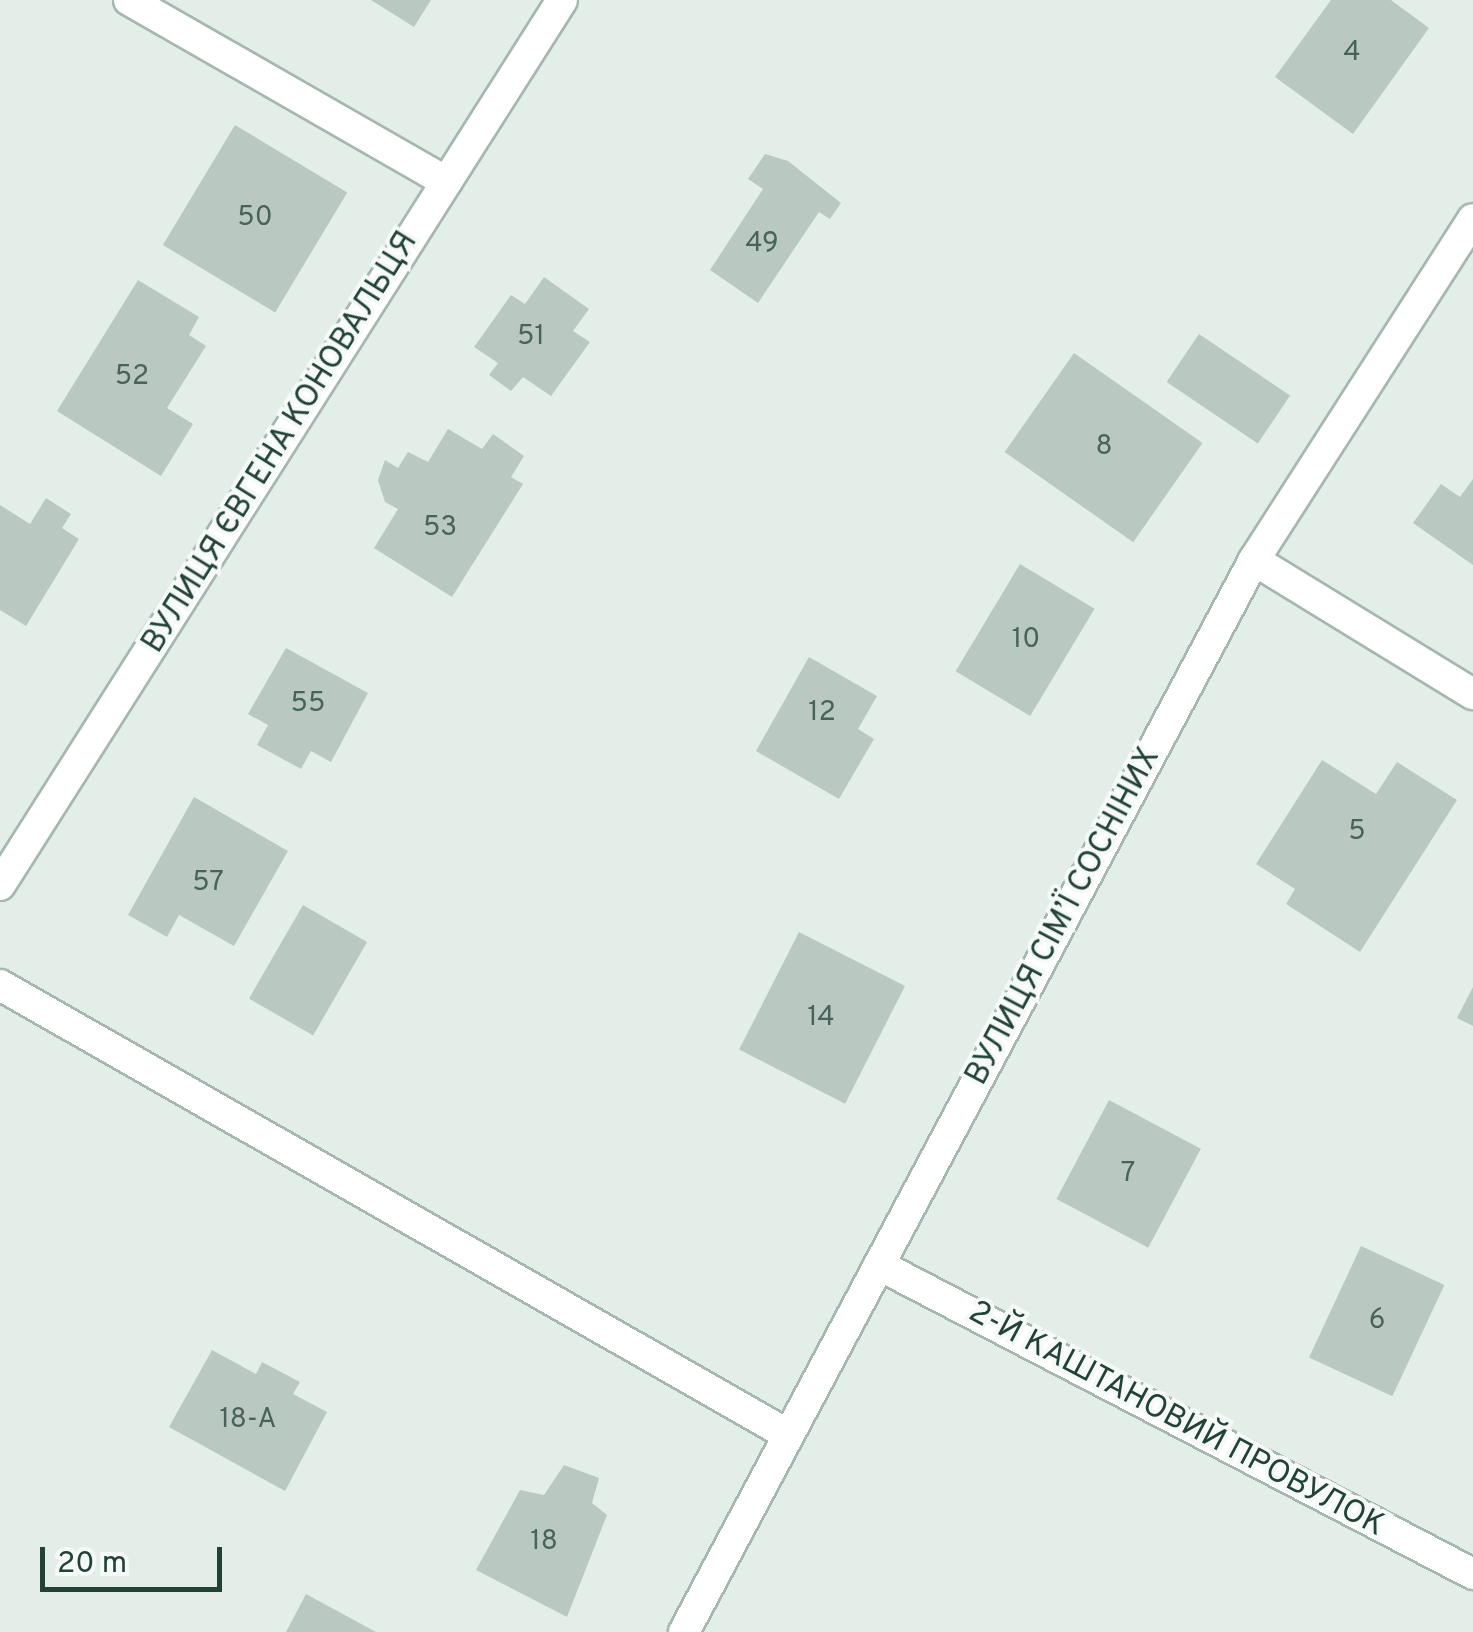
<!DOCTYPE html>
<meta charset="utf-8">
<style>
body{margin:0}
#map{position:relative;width:1473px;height:1632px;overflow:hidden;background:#e4eee9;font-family:Overpass,sans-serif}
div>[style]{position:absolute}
.building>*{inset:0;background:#b9c9c2;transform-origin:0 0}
.roads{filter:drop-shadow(2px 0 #a6b7b0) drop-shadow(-2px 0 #a6b7b0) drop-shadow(0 2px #a6b7b0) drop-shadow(0 -2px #a6b7b0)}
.minor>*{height:30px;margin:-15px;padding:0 15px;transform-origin:15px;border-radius:15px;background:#fff}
span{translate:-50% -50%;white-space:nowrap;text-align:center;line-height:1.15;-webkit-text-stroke:8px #f5faf8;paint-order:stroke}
.number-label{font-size:28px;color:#48635a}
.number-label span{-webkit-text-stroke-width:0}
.street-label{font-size:32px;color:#224137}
.scale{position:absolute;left:40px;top:1547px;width:182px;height:45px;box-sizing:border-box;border:5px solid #224137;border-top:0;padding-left:12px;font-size:30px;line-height:35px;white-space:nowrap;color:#224137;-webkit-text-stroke:8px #f5faf8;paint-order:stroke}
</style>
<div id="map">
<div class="building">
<i style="clip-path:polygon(371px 0,431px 0,414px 27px)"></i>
<i style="clip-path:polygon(1331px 0,1391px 0,1429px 28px,1353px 134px,1275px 77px)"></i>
<i style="left:235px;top:125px;width:131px;height:140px;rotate:31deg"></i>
<i style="clip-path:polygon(765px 154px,788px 161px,841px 203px,830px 219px,819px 212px,758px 303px,710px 270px,763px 189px,748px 179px)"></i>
<i style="clip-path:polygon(544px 277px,589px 309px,573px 331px,590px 342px,551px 396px,523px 377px,511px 391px,489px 375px,498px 363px,474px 347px,511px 295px,525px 304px)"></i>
<i style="clip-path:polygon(138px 280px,199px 317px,189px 335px,206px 346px,167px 408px,193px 424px,161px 476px,57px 411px)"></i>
<i style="left:1199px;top:334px;width:110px;height:58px;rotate:34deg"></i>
<i style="left:1074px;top:353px;width:157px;height:121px;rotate:35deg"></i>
<i style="clip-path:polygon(448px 429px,482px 449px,493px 434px,524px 456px,511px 477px,523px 484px,452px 597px,374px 548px,398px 509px,385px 502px,378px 480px,385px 460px,398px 468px,408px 452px,428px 462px)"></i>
<i style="clip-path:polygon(1473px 479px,1473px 565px,1413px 523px,1441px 484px,1460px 497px)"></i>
<i style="clip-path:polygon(46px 498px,71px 514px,62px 528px,79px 539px,26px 626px,0 610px,0 505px,30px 524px)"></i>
<i style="left:1020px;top:564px;width:87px;height:125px;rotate:31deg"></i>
<i style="clip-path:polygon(286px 648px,368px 693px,331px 762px,311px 751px,301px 769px,257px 745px,268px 725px,248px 714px)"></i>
<i style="clip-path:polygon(809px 657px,877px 696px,858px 729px,874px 739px,839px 799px,756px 751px)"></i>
<i style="clip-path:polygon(1322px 760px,1376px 794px,1397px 762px,1457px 800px,1360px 952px,1286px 904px,1295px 889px,1256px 864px)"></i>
<i style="clip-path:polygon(194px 797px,288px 851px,234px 946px,179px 915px,167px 937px,128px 915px)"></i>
<i style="left:303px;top:905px;width:74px;height:108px;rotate:30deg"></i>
<i style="left:799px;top:932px;width:119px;height:132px;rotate:27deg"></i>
<i style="clip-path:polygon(1473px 987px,1473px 1026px,1457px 1018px)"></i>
<i style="left:1109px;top:1100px;width:104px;height:112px;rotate:28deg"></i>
<i style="left:1361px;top:1246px;width:92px;height:123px;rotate:25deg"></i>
<i style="clip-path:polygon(212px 1350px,256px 1374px,262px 1362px,300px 1382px,293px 1394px,327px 1412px,285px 1491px,169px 1427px)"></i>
<i style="clip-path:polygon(564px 1465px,599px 1478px,592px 1503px,607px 1515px,567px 1617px,476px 1570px,520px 1490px,544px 1495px)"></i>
<i style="clip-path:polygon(306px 1594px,376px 1632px,286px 1632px)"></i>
</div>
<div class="roads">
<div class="minor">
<i style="left:129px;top:0;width:366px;rotate:29.8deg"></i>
<i style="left:1254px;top:560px;width:257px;rotate:31.5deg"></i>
<i style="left:0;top:885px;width:1048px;rotate:-57.58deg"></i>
<i style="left:0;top:985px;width:906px;rotate:29.71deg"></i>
<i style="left:879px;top:1265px;width:670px;rotate:27.48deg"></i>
<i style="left:684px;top:1632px;width:1214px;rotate:-62deg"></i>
<i style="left:1254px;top:560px;width:405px;rotate:-57.3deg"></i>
</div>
</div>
<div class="number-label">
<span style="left:1352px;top:53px">4</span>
<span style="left:255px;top:218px">50</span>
<span style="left:762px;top:244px">49</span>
<span style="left:531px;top:337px">51</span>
<span style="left:132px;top:377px">52</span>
<span style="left:1104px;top:447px">8</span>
<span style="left:440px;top:528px">53</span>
<span style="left:1026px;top:640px">10</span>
<span style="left:308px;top:704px">55</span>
<span style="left:822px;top:713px">12</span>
<span style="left:1357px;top:832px">5</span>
<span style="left:208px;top:883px">57</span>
<span style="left:821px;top:1018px">14</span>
<span style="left:1128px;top:1174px">7</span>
<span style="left:1377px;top:1321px">6</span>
<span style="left:248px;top:1420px">18-А</span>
<span style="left:544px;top:1542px">18</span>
</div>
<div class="street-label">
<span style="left:281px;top:443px;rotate:-58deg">ВУЛИЦЯ ЄВГЕНА КОНОВАЛЬЦЯ</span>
<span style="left:1064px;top:917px;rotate:-62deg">ВУЛИЦЯ СІМ’Ї СОСНІНИХ</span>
<span style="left:1176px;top:1420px;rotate:28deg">2-Й КАШТАНОВИЙ ПРОВУЛОК</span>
</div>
<div class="scale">20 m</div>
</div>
